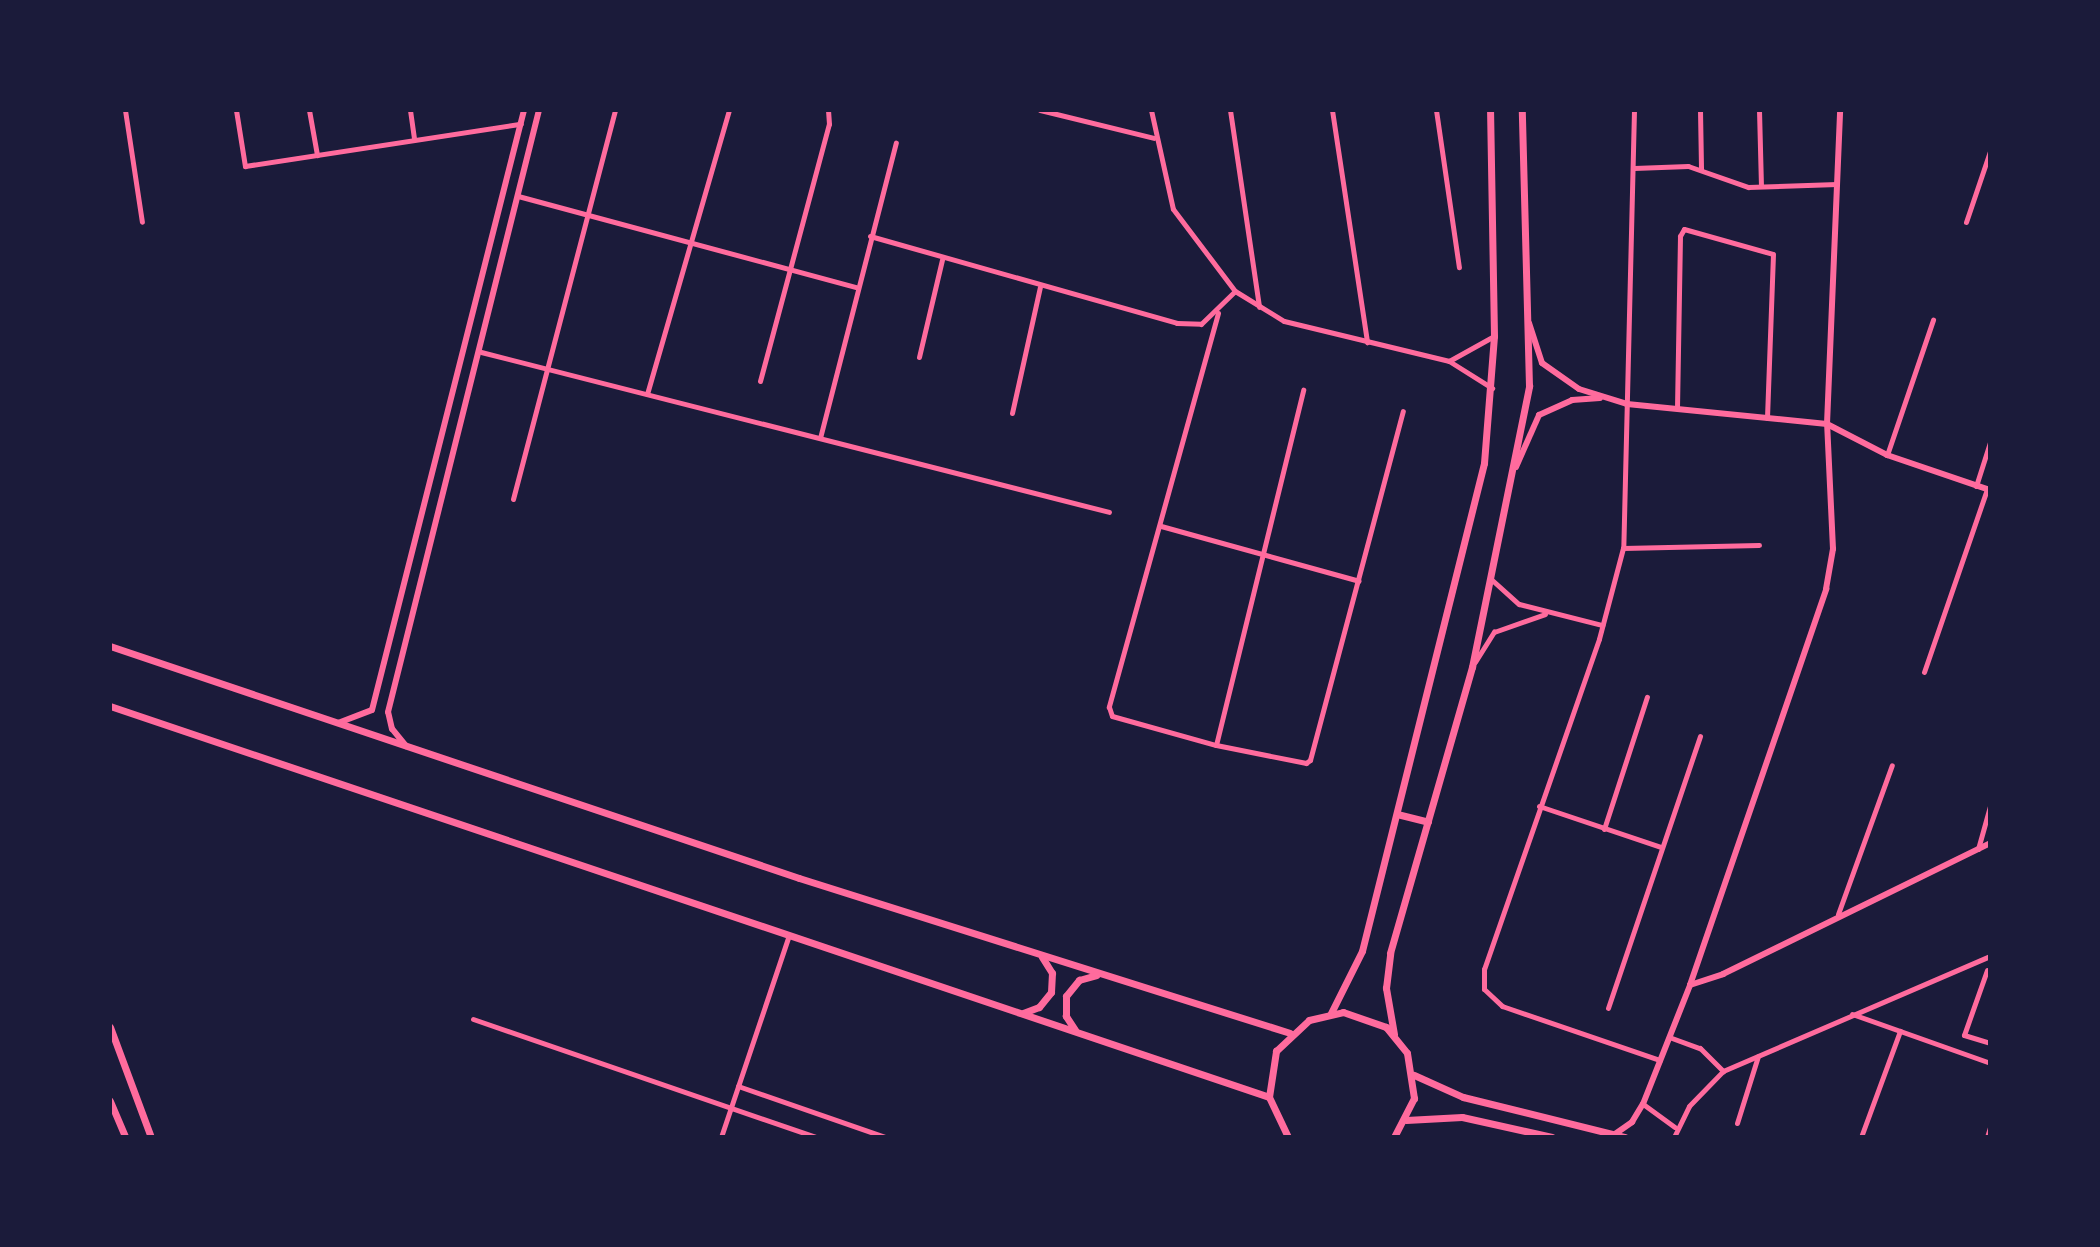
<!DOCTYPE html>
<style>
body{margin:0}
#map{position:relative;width:2100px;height:1247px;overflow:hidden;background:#1b1b3a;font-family:"Titillium Web",sans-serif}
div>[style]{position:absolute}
.minor>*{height:5px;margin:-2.5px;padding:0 2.5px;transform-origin:2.5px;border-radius:2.5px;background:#ff6b9d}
.tertiary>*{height:6px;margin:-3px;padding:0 3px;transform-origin:3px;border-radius:3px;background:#ff6b9d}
.secondary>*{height:7px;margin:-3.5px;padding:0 3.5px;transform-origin:3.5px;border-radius:3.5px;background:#ff6b9d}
.primary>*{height:7px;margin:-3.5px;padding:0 3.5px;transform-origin:3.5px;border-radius:3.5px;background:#ff6b9d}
span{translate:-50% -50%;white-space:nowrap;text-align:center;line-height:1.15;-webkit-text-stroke:6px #1b1b3a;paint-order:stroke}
.frame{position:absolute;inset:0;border:112px solid #1b1b3a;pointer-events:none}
</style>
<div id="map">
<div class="minor">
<i style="left:125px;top:110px;width:113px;rotate:81.4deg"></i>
<i style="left:236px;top:110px;width:57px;rotate:80.9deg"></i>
<i style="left:245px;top:166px;width:279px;rotate:-8.7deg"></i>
<i style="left:309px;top:110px;width:46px;rotate:79.9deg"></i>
<i style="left:410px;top:110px;width:30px;rotate:82deg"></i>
<i style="left:1040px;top:110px;width:117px;rotate:13.8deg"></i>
<i style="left:1151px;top:110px;width:101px;rotate:77.5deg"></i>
<i style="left:1173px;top:209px;width:103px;rotate:52.9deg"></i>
<i style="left:1235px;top:291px;width:57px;rotate:31.5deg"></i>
<i style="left:1284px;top:321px;width:170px;rotate:13.6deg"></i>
<i style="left:1449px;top:361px;width:51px;rotate:32.1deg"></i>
<i style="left:1230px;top:110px;width:199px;rotate:81.6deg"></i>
<i style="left:1332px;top:110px;width:235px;rotate:81.4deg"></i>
<i style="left:1436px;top:110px;width:159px;rotate:81.7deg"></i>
<i style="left:1634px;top:110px;width:438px;rotate:91.4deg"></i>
<i style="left:1623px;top:548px;width:94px;rotate:104.8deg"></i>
<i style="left:1599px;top:639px;width:349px;rotate:109.2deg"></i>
<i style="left:1484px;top:969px;width:20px;rotate:90deg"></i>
<i style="left:1484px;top:989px;width:25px;rotate:43deg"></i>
<i style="left:1502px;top:1006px;width:167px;rotate:18.9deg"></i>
<i style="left:1700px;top:110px;width:59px;rotate:89deg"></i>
<i style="left:1759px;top:110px;width:75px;rotate:88.5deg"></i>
<i style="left:1634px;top:168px;width:54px;rotate:-2.1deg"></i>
<i style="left:1688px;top:166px;width:64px;rotate:19.3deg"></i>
<i style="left:1748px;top:187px;width:89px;rotate:-1.9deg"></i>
<i style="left:518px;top:196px;width:350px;rotate:15.1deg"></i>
<i style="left:1966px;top:222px;width:75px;rotate:-71.3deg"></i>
<i style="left:870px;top:236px;width:319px;rotate:15.8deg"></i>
<i style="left:1177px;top:323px;width:24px;rotate:2deg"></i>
<i style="left:1201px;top:324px;width:47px;rotate:-44.1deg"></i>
<i style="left:1218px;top:313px;width:409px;rotate:105.5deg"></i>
<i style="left:1109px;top:707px;width:9px;rotate:72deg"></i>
<i style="left:1112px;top:716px;width:108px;rotate:15.6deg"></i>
<i style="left:1216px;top:745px;width:92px;rotate:11.3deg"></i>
<i style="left:1306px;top:763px;width:5px;rotate:-37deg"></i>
<i style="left:1310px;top:760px;width:361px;rotate:-75.1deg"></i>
<i style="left:481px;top:352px;width:648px;rotate:14.29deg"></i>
<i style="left:919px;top:357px;width:100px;rotate:-76.7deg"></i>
<i style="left:1449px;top:361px;width:51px;rotate:-29.1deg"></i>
<i style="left:760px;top:381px;width:266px;rotate:-75deg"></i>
<i style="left:829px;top:124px;width:14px;rotate:-94deg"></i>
<i style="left:647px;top:394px;width:296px;rotate:-73.9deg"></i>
<i style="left:1677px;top:408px;width:172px;rotate:-89deg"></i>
<i style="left:1680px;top:236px;width:8px;rotate:-60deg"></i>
<i style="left:1684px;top:229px;width:92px;rotate:15.7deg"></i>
<i style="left:1773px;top:254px;width:164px;rotate:92.1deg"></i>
<i style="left:1012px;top:413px;width:129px;rotate:-77.5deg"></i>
<i style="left:820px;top:438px;width:305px;rotate:-75.6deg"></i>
<i style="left:1887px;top:455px;width:143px;rotate:-71.2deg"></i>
<i style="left:1976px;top:486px;width:46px;rotate:-72.3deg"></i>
<i style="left:513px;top:499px;width:402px;rotate:-75.3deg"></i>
<i style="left:1161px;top:526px;width:205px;rotate:15.5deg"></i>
<i style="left:1623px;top:548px;width:136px;rotate:-1.3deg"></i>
<i style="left:1492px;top:580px;width:36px;rotate:42deg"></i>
<i style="left:1519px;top:604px;width:86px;rotate:14.2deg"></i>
<i style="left:1475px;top:662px;width:36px;rotate:-58deg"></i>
<i style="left:1494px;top:632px;width:54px;rotate:-19.4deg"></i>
<i style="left:1924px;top:672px;width:194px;rotate:-71deg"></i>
<i style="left:1216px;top:745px;width:366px;rotate:-76.2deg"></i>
<i style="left:1539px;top:806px;width:129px;rotate:18.6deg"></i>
<i style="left:1604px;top:829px;width:139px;rotate:-72deg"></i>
<i style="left:1978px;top:849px;width:45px;rotate:-74.4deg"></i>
<i style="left:1838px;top:914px;width:158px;rotate:-70.1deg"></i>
<i style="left:1987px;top:970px;width:69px;rotate:109.5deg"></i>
<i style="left:1964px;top:1035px;width:27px;rotate:17deg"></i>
<i style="left:1608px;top:1008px;width:287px;rotate:-71.3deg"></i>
<i style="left:1852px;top:1014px;width:146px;rotate:19.5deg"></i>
<i style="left:473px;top:1019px;width:363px;rotate:19deg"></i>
<i style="left:1669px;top:1037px;width:33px;rotate:20deg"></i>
<i style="left:1700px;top:1048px;width:33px;rotate:45deg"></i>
<i style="left:738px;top:1086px;width:156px;rotate:19.1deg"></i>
<i style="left:1643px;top:1104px;width:39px;rotate:36deg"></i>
<i style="left:1737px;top:1123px;width:70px;rotate:-72.6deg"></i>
<i style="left:721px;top:1137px;width:213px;rotate:-71.4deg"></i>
<i style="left:1674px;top:1137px;width:34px;rotate:-64deg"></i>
<i style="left:1689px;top:1106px;width:49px;rotate:-45.8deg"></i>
<i style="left:1723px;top:1071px;width:291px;rotate:-23.3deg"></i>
<i style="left:1861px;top:1137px;width:113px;rotate:-69.8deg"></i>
<i style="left:1987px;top:1137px;width:10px;rotate:-73deg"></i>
</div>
<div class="tertiary">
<i style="left:1529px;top:323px;width:42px;rotate:72deg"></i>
<i style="left:1542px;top:363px;width:45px;rotate:35.1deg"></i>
<i style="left:1579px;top:389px;width:50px;rotate:17.4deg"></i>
<i style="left:1627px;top:404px;width:201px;rotate:5.7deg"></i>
<i style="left:1827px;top:424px;width:68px;rotate:27.3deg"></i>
<i style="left:1887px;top:455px;width:109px;rotate:18.8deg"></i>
<i style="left:1516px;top:467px;width:57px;rotate:-66.1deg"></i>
<i style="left:1539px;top:415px;width:36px;rotate:-24deg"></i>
<i style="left:1572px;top:400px;width:28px;rotate:-4deg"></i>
<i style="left:338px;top:723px;width:36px;rotate:-21deg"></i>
<i style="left:372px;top:710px;width:619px;rotate:-75.78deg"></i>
<i style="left:406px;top:746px;width:22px;rotate:-129deg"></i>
<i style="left:392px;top:729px;width:17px;rotate:-103deg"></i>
<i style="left:388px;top:712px;width:621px;rotate:-75.92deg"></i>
<i style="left:1690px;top:985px;width:35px;rotate:-18deg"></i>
<i style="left:1723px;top:974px;width:297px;rotate:-26.1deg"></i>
<i style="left:1615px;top:1134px;width:21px;rotate:-35deg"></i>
<i style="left:1632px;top:1122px;width:21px;rotate:-59deg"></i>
<i style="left:1643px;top:1104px;width:128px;rotate:-68.4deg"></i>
<i style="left:1690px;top:985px;width:419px;rotate:-71deg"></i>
<i style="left:1826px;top:589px;width:41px;rotate:-80.1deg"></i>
<i style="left:1833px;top:549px;width:125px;rotate:-92.7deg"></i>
<i style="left:1827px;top:424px;width:314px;rotate:-87.6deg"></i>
</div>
<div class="secondary">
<i style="left:1397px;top:814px;width:32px;rotate:14deg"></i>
<i style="left:1331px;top:1013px;width:69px;rotate:-63.4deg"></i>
<i style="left:1362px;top:951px;width:503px;rotate:-75.96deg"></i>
<i style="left:1484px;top:463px;width:127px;rotate:-85.5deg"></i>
<i style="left:1494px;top:336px;width:226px;rotate:-91deg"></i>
<i style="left:110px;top:1027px;width:117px;rotate:69.6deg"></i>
<i style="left:1394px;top:1034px;width:47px;rotate:-99.9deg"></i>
<i style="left:1386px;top:988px;width:35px;rotate:-83deg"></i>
<i style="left:1390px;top:953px;width:298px;rotate:-74deg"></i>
<i style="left:1472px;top:667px;width:287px;rotate:-78.5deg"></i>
<i style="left:1529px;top:386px;width:276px;rotate:-91.5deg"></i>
<i style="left:110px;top:1101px;width:39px;rotate:67deg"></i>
</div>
<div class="primary">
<i style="left:110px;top:646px;width:727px;rotate:18.61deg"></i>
<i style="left:799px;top:878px;width:515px;rotate:17.52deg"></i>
<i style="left:110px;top:706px;width:1223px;rotate:18.64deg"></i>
<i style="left:1023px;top:1013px;width:17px;rotate:-21deg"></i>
<i style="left:1039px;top:1007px;width:19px;rotate:-51deg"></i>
<i style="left:1051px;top:992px;width:19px;rotate:-87deg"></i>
<i style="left:1052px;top:973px;width:19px;rotate:-122deg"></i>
<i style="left:1075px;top:1030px;width:17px;rotate:-123deg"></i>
<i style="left:1066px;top:1016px;width:20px;rotate:-90deg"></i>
<i style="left:1066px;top:996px;width:21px;rotate:-51deg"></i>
<i style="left:1079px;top:980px;width:18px;rotate:-16deg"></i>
<i style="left:1414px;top:1075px;width:54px;rotate:24.2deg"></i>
<i style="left:1463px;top:1097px;width:167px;rotate:13.9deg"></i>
<i style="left:1406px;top:1120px;width:56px;rotate:-3.1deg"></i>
<i style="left:1462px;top:1117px;width:92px;rotate:12.5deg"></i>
<i style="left:1288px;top:1137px;width:44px;rotate:-115.4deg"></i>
<i style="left:1269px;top:1097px;width:47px;rotate:-81.3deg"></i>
<i style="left:1276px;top:1051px;width:45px;rotate:-43.2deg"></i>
<i style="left:1309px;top:1020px;width:35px;rotate:-13deg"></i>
<i style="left:1343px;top:1012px;width:46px;rotate:19.2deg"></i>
<i style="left:1386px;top:1027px;width:33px;rotate:51deg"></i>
<i style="left:1407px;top:1053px;width:46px;rotate:81.2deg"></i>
<i style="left:1414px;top:1098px;width:44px;rotate:117.1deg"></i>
</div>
<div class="frame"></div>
</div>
